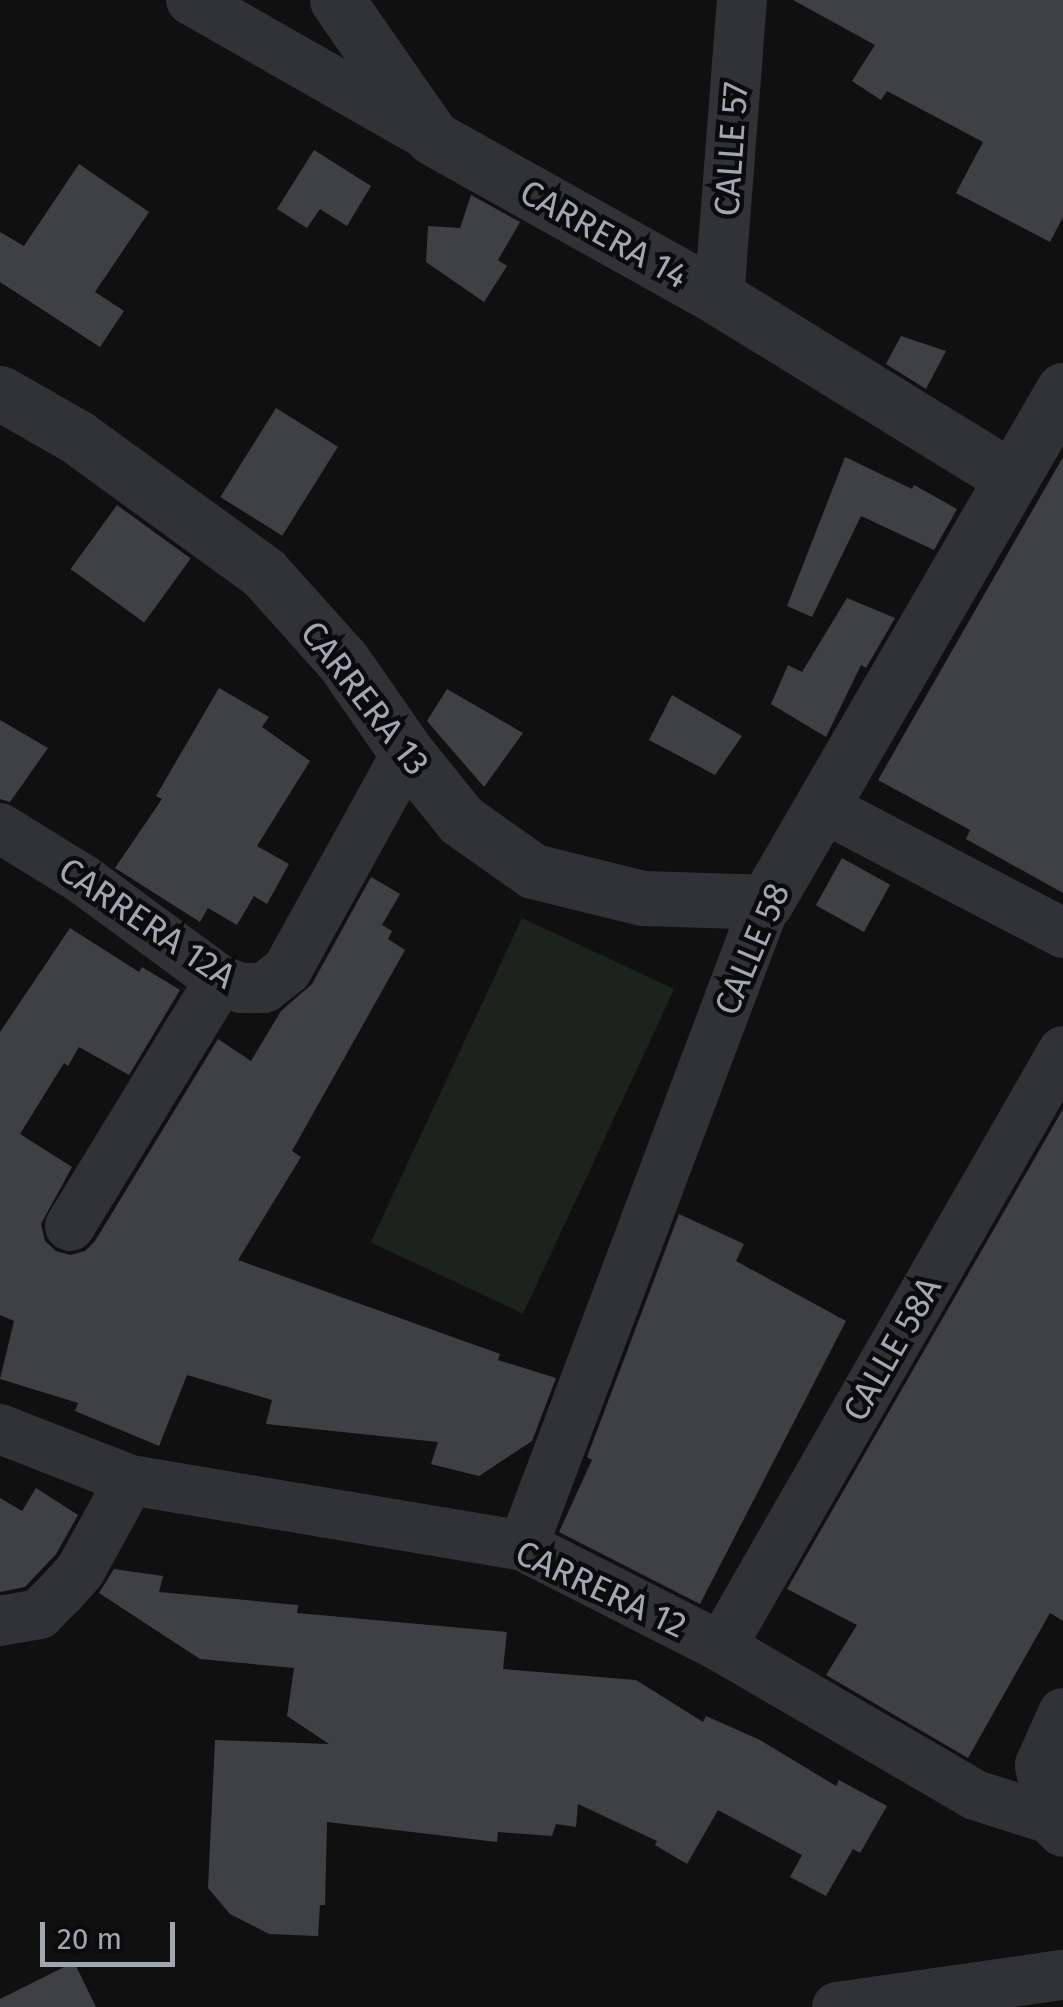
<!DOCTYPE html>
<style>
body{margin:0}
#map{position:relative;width:1063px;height:2007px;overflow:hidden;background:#101011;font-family:"Fira Sans",sans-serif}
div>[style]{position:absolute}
.green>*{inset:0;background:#1c231d;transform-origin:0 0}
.building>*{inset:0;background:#3f4044;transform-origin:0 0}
.minor>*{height:50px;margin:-25px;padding:0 25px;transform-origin:25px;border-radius:25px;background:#313236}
.tertiary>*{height:55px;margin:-27.5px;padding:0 27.5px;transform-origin:27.5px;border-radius:27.5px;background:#313236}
span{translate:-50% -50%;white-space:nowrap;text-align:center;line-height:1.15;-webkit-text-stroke:9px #0b0b0c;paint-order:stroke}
.street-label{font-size:35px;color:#a1a6b1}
.scale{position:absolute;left:40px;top:1922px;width:135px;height:45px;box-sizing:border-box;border:5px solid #a1a6b1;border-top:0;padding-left:12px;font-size:30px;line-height:35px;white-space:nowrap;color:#a1a6b1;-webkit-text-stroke:8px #0b0b0c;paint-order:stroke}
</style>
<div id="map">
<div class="green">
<i style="left:522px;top:918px;width:168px;height:358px;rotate:25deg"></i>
</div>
<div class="building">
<i style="clip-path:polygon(793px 0,1063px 0,1063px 217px,1050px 242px,956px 193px,983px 142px,887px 91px,881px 100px,852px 81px,875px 45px)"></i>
<i style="clip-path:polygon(314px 150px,371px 186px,347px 226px,320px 209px,307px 228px,277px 209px)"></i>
<i style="clip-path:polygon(79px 164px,149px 212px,95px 292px,124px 311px,100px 347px,0 282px,0 232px,24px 246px)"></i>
<i style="clip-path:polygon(471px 195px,520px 222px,498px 260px,507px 266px,484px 302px,426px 262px,428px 226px,460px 228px)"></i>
<i style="clip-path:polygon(901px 336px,946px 351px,926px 389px,886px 364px)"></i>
<i style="left:276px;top:408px;width:73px;height:105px;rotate:32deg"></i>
<i style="clip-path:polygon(845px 457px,912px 489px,914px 485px,957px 509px,934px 550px,861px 516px,812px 617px,787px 606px)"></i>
<i style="clip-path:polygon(1063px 457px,1063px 893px,966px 839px,970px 830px,878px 780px)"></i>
<i style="left:117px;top:505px;width:91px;height:79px;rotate:36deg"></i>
<i style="clip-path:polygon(847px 598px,895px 618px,866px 668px,861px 665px,826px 737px,771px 704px,788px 665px,802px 672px)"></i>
<i style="clip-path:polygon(219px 688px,269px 717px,262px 727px,310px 761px,257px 846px,289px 864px,267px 904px,254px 896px,237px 925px,208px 908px,200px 922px,115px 868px,162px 799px,156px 796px)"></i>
<i style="clip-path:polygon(447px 689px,523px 733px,484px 787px,427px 721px)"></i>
<i style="clip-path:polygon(672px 695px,742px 736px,715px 775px,649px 740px)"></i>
<i style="clip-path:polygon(0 720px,48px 748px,10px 802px,0 799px)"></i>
<i style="left:842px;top:858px;width:55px;height:54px;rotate:29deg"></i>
<i style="clip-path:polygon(371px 877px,400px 894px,382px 925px,392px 931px,388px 939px,405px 950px,292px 1151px,301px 1157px,238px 1260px,500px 1354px,498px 1360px,556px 1378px,532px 1441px,479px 1476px,431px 1464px,438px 1442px,266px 1424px,272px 1400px,187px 1375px,159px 1446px,75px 1411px,78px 1403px,0 1379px,14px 1321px,0 1315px,0 1032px,70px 928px,139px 972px,142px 967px,180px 990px,129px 1075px,79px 1047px,68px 1066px,64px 1063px,20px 1134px,72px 1167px,41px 1224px,45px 1241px,56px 1251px,70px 1255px,85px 1251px,95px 1241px,218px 1039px,251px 1061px,281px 1011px,312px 984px)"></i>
<i style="clip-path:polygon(1063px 1109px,1063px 1621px,1050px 1613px,968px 1758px,826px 1675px,857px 1625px,787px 1589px)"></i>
<i style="clip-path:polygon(679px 1214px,744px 1244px,736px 1261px,846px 1321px,700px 1604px,559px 1532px,592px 1460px,587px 1457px)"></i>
<i style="clip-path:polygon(36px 1488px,78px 1515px,56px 1554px,25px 1587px,0 1592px,0 1498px,22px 1511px)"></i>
<i style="clip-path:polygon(114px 1569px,163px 1576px,159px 1592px,298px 1605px,297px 1613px,507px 1632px,503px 1669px,636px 1680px,703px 1722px,706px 1716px,760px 1740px,836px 1786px,839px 1780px,887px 1806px,860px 1853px,853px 1849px,826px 1896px,790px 1877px,802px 1855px,718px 1810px,687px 1864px,655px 1845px,657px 1841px,578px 1804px,576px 1827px,556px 1824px,552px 1836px,498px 1832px,497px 1842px,327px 1822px,325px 1905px,320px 1905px,318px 1936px,269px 1934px,230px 1914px,208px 1888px,215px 1740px,329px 1744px,287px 1716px,294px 1668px,200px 1659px,99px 1593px)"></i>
<i style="clip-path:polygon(74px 1962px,96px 2007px,0 2007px,0 1999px)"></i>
</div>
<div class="minor">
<i style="left:191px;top:0;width:279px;rotate:29.7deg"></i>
<i style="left:719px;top:298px;width:299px;rotate:-85.6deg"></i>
<i style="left:824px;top:808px;width:270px;rotate:27.6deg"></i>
<i style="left:0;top:828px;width:95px;rotate:31.7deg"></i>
<i style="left:81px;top:878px;width:172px;rotate:36.3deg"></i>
<i style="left:220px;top:980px;width:22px;rotate:21deg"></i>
<i style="left:241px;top:988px;width:23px"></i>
<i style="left:264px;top:988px;width:29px;rotate:-38deg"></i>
<i style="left:287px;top:970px;width:248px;rotate:-61.1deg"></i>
<i style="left:70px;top:1226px;width:288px;rotate:-58.6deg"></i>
<i style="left:0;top:1429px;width:140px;rotate:21.4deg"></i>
<i style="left:130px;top:1480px;width:399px;rotate:9.5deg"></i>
<i style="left:523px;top:1546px;width:222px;rotate:27deg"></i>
<i style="left:721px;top:1647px;width:294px;rotate:30.2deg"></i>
<i style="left:975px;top:1795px;width:79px;rotate:17.7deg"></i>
<i style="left:1050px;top:1819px;width:18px;rotate:45deg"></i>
<i style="left:523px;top:1546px;width:688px;rotate:-69.33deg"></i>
<i style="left:0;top:1621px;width:40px;rotate:-10deg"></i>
<i style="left:39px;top:1614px;width:31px;rotate:-45deg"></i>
<i style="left:61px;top:1592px;width:28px;rotate:-48deg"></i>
<i style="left:80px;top:1571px;width:104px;rotate:-61.2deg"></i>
<i style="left:721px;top:1647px;width:687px;rotate:-60.15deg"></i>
<i style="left:1050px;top:1819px;width:55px;rotate:-100.5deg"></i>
<i style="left:1040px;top:1765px;width:57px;rotate:-66.1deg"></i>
<i style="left:837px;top:2007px;width:228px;rotate:-8.1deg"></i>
</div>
<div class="tertiary">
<i style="left:337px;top:0;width:168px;rotate:55.2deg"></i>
<i style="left:433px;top:138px;width:328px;rotate:29.2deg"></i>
<i style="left:719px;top:298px;width:344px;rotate:31.6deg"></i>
<i style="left:0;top:393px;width:89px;rotate:29.7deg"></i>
<i style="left:77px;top:437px;width:231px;rotate:36deg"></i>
<i style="left:264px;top:573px;width:118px;rotate:48.1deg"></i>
<i style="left:343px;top:661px;width:112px;rotate:55.2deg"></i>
<i style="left:407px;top:753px;width:86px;rotate:51.1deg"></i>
<i style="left:461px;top:820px;width:88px;rotate:35.3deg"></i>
<i style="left:533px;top:871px;width:112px;rotate:13.9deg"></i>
<i style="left:642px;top:898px;width:124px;rotate:1.8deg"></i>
<i style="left:766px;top:902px;width:592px;rotate:-59.88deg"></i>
</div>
<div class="street-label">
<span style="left:731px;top:149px;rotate:-86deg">CALLE 57</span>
<span style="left:604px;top:234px;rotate:29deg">CARRERA 14</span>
<span style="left:365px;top:698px;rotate:52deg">CARRERA 13</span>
<span style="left:147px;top:923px;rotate:34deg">CARRERA 12A</span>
<span style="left:752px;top:949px;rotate:-67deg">CALLE 58</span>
<span style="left:892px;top:1349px;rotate:-60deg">CALLE 58A</span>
<span style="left:601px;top:1589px;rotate:25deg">CARRERA 12</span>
</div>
<div class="scale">20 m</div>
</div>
